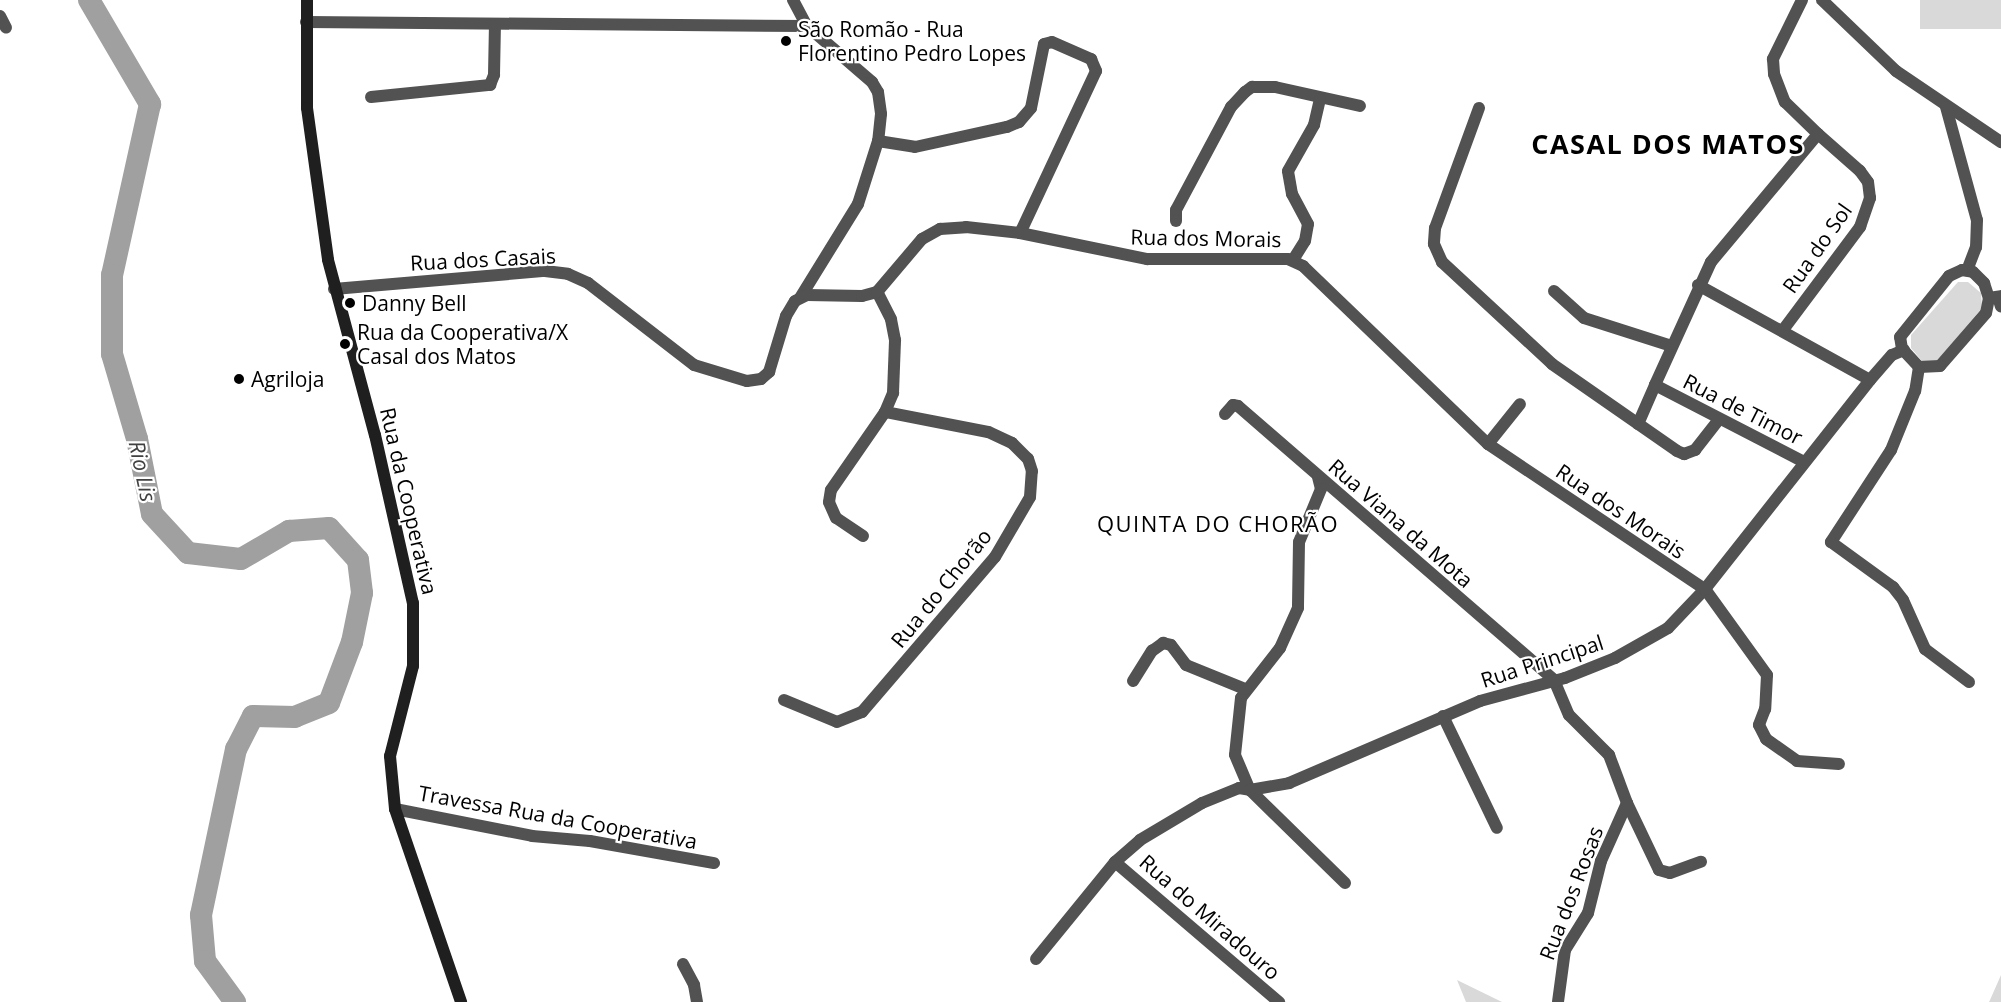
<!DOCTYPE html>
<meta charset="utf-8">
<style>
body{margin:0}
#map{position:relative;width:2001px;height:1002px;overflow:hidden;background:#fff;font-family:"Open Sans",sans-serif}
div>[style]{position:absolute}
.green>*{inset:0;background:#d9d9d9;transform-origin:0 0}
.river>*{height:22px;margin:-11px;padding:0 11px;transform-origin:11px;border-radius:11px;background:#a0a0a0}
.minor>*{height:12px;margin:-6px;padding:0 6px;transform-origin:6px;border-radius:6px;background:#525252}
.tertiary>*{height:12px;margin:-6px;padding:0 6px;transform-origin:6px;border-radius:6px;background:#525252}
.secondary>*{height:12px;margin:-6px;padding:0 6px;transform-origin:6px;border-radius:6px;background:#1f1f1f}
.dots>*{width:16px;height:16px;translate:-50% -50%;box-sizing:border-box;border:3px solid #fff;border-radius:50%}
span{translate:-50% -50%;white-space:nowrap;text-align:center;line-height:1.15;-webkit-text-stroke:4.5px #fff;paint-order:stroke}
.poi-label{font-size:21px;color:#000}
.left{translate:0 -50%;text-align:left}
.street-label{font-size:21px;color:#000}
.water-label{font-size:22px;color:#414141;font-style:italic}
.neighbourhood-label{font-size:22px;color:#000;letter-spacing:1.5px}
.district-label{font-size:27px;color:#000;font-weight:700;letter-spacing:1.5px}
</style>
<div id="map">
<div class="green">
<i style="left:1920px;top:0;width:81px;height:29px"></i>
<i style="clip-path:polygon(1958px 282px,1968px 282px,1981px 293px,1982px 308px,1937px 361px,1922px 361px,1911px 348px,1911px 335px)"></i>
<i style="clip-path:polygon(2001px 975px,2001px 1002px,1989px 1002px,1990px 1000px)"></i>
<i style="clip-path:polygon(1457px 980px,1502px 1002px,1466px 1002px)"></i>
</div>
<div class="river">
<i style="left:89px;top:0;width:121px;rotate:59.6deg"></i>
<i style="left:150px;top:104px;width:175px;rotate:102.5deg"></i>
<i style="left:112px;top:275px;width:79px;rotate:90deg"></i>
<i style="left:112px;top:354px;width:89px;rotate:73.6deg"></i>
<i style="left:137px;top:439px;width:76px;rotate:78.7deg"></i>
<i style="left:152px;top:514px;width:53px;rotate:47.3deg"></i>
<i style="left:188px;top:553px;width:53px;rotate:6.5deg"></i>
<i style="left:241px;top:559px;width:56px;rotate:-30.3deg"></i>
<i style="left:289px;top:531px;width:40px;rotate:-4.3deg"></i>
<i style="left:329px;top:528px;width:43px;rotate:47.8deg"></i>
<i style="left:358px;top:560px;width:33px;rotate:83deg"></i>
<i style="left:362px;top:593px;width:50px;rotate:101.5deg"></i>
<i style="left:352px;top:642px;width:65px;rotate:110.7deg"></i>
<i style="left:329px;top:703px;width:37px;rotate:158deg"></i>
<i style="left:295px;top:717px;width:42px;rotate:-178.6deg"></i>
<i style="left:253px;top:716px;width:37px;rotate:117deg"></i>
<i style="left:236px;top:749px;width:170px;rotate:101.9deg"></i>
<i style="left:201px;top:915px;width:46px;rotate:85deg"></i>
<i style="left:205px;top:961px;width:51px;rotate:53.8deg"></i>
</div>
<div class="minor">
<i style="left:793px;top:0;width:30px;rotate:62deg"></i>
<i style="left:807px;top:26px;width:86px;rotate:40.7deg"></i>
<i style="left:872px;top:82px;width:12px;rotate:59deg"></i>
<i style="left:878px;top:92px;width:22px;rotate:82deg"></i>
<i style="left:881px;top:114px;width:27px;rotate:96deg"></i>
<i style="left:878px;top:141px;width:66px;rotate:107.6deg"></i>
<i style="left:858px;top:204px;width:110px;rotate:121.7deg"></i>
<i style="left:1802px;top:0;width:66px;rotate:116.2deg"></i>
<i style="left:1773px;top:59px;width:15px;rotate:86deg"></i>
<i style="left:1774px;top:74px;width:30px;rotate:69deg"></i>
<i style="left:1785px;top:102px;width:46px;rotate:44.1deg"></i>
<i style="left:1818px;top:134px;width:167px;rotate:129.9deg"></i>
<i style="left:1711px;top:262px;width:135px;rotate:114.5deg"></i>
<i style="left:1655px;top:385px;width:168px;rotate:27.3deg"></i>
<i style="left:1822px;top:0;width:103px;rotate:43.8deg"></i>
<i style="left:1896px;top:71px;width:127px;rotate:34.1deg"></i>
<i style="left:0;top:16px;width:13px;rotate:63deg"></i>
<i style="left:306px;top:22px;width:501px;rotate:0.46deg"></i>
<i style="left:371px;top:97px;width:120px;rotate:-5.8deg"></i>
<i style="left:490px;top:85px;width:11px;rotate:-68deg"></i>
<i style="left:494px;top:75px;width:50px;rotate:-88.9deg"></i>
<i style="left:1946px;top:107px;width:117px;rotate:74.7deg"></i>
<i style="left:1977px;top:220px;width:27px;rotate:92deg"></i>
<i style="left:1976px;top:247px;width:25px;rotate:111deg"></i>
<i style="left:1479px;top:108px;width:128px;rotate:110.1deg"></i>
<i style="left:1435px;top:228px;width:16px;rotate:94deg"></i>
<i style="left:1434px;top:244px;width:20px;rotate:66deg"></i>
<i style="left:1442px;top:262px;width:150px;rotate:42.8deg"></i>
<i style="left:1552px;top:364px;width:152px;rotate:34.8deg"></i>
<i style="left:1677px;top:451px;width:8px;rotate:23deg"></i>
<i style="left:1684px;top:454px;width:12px;rotate:-20deg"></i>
<i style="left:1695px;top:450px;width:37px;rotate:-52deg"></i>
<i style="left:878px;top:141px;width:37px;rotate:9deg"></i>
<i style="left:915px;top:147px;width:94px;rotate:-12.3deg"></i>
<i style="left:1007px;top:127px;width:13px;rotate:-23deg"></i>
<i style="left:1019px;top:122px;width:18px;rotate:-49deg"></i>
<i style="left:1031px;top:108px;width:65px;rotate:-78.5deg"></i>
<i style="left:1044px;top:44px;width:8px;rotate:-14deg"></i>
<i style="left:1052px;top:42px;width:43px;rotate:23.6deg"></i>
<i style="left:1091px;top:59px;width:13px;rotate:67deg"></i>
<i style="left:1096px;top:71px;width:179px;rotate:115.1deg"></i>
<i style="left:1176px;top:221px;width:11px;rotate:-90deg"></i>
<i style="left:1176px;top:210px;width:117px;rotate:-61.9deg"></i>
<i style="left:1231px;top:107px;width:21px;rotate:-47deg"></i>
<i style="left:1245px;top:92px;width:9px;rotate:-36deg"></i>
<i style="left:1252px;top:87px;width:23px"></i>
<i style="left:1275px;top:87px;width:87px;rotate:12.6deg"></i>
<i style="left:1293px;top:260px;width:22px;rotate:-58deg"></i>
<i style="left:1305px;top:241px;width:17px;rotate:-80deg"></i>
<i style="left:1308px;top:224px;width:34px;rotate:-118deg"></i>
<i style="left:1292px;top:194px;width:23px;rotate:-100deg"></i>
<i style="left:1288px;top:171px;width:53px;rotate:-60.5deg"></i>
<i style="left:1314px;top:125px;width:27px;rotate:-77deg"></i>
<i style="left:1698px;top:285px;width:196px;rotate:28.9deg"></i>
<i style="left:1554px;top:291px;width:40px;rotate:42deg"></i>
<i style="left:1584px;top:318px;width:92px;rotate:17.7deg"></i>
<i style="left:1998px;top:297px;width:10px;rotate:73deg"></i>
<i style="left:1783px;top:330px;width:129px;rotate:-53.2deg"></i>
<i style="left:1860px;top:227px;width:31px;rotate:-71deg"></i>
<i style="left:1870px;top:198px;width:16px;rotate:-97deg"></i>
<i style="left:1868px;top:182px;width:14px;rotate:-126deg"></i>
<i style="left:1860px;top:171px;width:56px;rotate:-138.6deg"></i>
<i style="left:1919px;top:367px;width:24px;rotate:99deg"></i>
<i style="left:1915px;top:391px;width:64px;rotate:112.1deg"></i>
<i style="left:1891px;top:450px;width:110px;rotate:123.1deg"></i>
<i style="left:1831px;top:542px;width:77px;rotate:36deg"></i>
<i style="left:1893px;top:587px;width:16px;rotate:52deg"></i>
<i style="left:1903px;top:600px;width:54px;rotate:65.8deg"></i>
<i style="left:1925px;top:649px;width:55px;rotate:36.9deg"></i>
<i style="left:1225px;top:414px;width:12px;rotate:-48deg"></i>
<i style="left:1233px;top:405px;width:5px;rotate:11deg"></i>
<i style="left:1238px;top:406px;width:418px;rotate:40.9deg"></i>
<i style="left:1554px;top:680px;width:38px;rotate:67deg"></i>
<i style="left:1569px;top:715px;width:57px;rotate:45deg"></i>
<i style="left:1609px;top:755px;width:51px;rotate:69.4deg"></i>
<i style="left:1627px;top:803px;width:64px;rotate:114.1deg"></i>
<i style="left:1601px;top:861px;width:54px;rotate:104deg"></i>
<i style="left:1588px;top:913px;width:44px;rotate:121.9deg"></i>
<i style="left:1565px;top:950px;width:52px;rotate:97.7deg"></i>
<i style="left:1638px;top:424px;width:43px;rotate:-66.4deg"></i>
<i style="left:1488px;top:444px;width:51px;rotate:-51.3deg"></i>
<i style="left:1318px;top:477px;width:12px;rotate:76deg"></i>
<i style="left:1321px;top:489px;width:57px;rotate:112.5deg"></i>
<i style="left:1299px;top:542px;width:66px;rotate:90.9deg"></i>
<i style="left:1298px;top:608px;width:44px;rotate:114.2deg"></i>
<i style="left:1280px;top:648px;width:63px;rotate:128deg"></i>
<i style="left:1241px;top:698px;width:57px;rotate:96deg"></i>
<i style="left:1235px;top:755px;width:38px;rotate:67deg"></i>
<i style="left:1250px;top:790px;width:133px;rotate:44.4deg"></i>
<i style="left:863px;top:536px;width:32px;rotate:-146deg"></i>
<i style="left:836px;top:518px;width:17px;rotate:-114deg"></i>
<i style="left:829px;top:502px;width:12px;rotate:-81deg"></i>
<i style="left:831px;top:490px;width:95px;rotate:-55.3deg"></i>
<i style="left:1133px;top:681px;width:36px;rotate:-58deg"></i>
<i style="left:1152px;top:651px;width:14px;rotate:-36deg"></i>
<i style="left:1163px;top:643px;width:8px;rotate:14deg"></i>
<i style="left:1171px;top:645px;width:25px;rotate:53deg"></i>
<i style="left:1186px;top:665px;width:64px;rotate:22.1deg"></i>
<i style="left:784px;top:700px;width:57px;rotate:22.5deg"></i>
<i style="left:837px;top:722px;width:27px;rotate:-22deg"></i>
<i style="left:862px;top:712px;width:204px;rotate:-49.4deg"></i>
<i style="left:995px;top:557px;width:69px;rotate:-59.7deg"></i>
<i style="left:1030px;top:497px;width:26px;rotate:-86deg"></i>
<i style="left:1032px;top:471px;width:13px;rotate:-108deg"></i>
<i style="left:1028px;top:459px;width:23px;rotate:-135deg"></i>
<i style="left:1012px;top:443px;width:26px;rotate:-155deg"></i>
<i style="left:988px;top:432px;width:105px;rotate:-169deg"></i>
<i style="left:885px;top:412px;width:21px;rotate:-67deg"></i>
<i style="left:893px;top:393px;width:53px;rotate:-87.8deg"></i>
<i style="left:895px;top:340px;width:21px;rotate:-101deg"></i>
<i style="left:891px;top:319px;width:30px;rotate:-117deg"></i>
<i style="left:1443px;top:716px;width:124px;rotate:64.3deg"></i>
<i style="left:1627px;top:803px;width:74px;rotate:64.5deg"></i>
<i style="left:1659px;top:870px;width:11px;rotate:15deg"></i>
<i style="left:1670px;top:873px;width:33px;rotate:-20deg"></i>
<i style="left:395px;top:809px;width:140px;rotate:11.1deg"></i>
<i style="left:532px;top:836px;width:58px;rotate:4.9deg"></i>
<i style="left:590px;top:841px;width:126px;rotate:10.1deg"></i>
<i style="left:1115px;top:862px;width:216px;rotate:40.5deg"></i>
<i style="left:1036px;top:959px;width:125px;rotate:-50.8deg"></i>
<i style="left:1115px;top:862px;width:33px;rotate:-41deg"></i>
<i style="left:1140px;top:840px;width:72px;rotate:-30.8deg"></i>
<i style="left:1202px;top:803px;width:40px;rotate:-22deg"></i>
<i style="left:1239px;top:788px;width:11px;rotate:10deg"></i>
<i style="left:1250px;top:790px;width:40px;rotate:-10deg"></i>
<i style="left:1289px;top:783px;width:208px;rotate:-23.2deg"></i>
<i style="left:1480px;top:701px;width:88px;rotate:-15.1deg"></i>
<i style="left:1565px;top:678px;width:54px;rotate:-21.8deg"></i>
<i style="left:1615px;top:658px;width:61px;rotate:-29.5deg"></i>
<i style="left:1668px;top:628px;width:54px;rotate:-46.5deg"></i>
<i style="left:1705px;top:589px;width:106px;rotate:54.2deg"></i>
<i style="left:1767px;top:675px;width:34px;rotate:93deg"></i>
<i style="left:1765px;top:709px;width:17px;rotate:111deg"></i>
<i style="left:1759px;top:725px;width:16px;rotate:63deg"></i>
<i style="left:1766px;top:739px;width:38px;rotate:35deg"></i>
<i style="left:1797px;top:761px;width:42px;rotate:4.1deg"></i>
<i style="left:683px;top:964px;width:24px;rotate:62deg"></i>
<i style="left:694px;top:985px;width:17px;rotate:80deg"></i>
</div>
<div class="tertiary">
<i style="left:1962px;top:270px;width:11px;rotate:10deg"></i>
<i style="left:1973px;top:272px;width:16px;rotate:45deg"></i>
<i style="left:1984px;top:283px;width:16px;rotate:72deg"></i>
<i style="left:1989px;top:298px;width:15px;rotate:101deg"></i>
<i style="left:1986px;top:313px;width:70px;rotate:131deg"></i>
<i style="left:1940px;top:366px;width:21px;rotate:177deg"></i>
<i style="left:1919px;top:367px;width:25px;rotate:-133deg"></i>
<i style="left:1902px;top:349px;width:12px;rotate:-99deg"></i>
<i style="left:1900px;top:337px;width:78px;rotate:-51.2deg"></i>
<i style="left:1949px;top:276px;width:14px;rotate:-25deg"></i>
<i style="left:334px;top:289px;width:212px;rotate:-4.9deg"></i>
<i style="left:545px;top:271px;width:23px;rotate:7deg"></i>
<i style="left:568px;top:274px;width:22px;rotate:24deg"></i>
<i style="left:588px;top:283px;width:134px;rotate:37.7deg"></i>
<i style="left:694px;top:365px;width:55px;rotate:16.8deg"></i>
<i style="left:747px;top:381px;width:14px;rotate:-8deg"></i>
<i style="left:761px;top:379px;width:11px;rotate:-41deg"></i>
<i style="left:769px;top:372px;width:59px;rotate:-73.1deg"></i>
<i style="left:786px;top:316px;width:17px;rotate:-59deg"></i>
<i style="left:795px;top:301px;width:13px;rotate:-27deg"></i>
<i style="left:807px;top:295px;width:55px;rotate:1deg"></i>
<i style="left:862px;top:296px;width:16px;rotate:-15deg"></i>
<i style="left:877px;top:292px;width:70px;rotate:-49.7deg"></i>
<i style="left:922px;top:239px;width:21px;rotate:-29deg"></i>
<i style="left:940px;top:229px;width:26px;rotate:-4deg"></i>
<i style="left:966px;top:227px;width:54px;rotate:6.3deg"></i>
<i style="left:1020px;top:233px;width:130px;rotate:11.6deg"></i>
<i style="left:1147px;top:259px;width:141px"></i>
<i style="left:1288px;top:259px;width:17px;rotate:25deg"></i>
<i style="left:1303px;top:266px;width:257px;rotate:43.9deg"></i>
<i style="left:1488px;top:444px;width:261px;rotate:33.8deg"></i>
<i style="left:1705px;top:589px;width:266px;rotate:-51.7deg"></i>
<i style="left:1870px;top:380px;width:33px;rotate:-49deg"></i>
<i style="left:1892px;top:355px;width:13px;rotate:-23deg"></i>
<i style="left:1989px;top:298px;width:12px;rotate:-9deg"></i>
</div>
<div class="secondary">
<i style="left:307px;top:0;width:108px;rotate:90deg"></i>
<i style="left:307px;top:108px;width:153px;rotate:82.1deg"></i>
<i style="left:328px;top:260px;width:181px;rotate:75deg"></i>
<i style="left:375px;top:435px;width:172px;rotate:77.3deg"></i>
<i style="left:413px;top:603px;width:63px;rotate:90deg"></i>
<i style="left:413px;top:666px;width:93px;rotate:104.3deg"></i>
<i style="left:390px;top:756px;width:53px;rotate:84.6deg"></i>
<i style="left:395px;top:809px;width:204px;rotate:71.1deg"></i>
</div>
<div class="dots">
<i style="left:786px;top:41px;background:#000"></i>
<i style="left:350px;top:303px;background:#000"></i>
<i style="left:345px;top:344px;background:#000"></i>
<i style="left:239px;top:379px;background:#000"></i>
</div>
<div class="poi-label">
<span class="left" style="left:798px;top:41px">São Romão - Rua<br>Florentino Pedro Lopes</span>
<span class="left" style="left:362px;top:303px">Danny Bell</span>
<span class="left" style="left:357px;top:344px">Rua da Cooperativa/X<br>Casal dos Matos</span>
<span class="left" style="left:251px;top:379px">Agriloja</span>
</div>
<div class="street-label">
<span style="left:1206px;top:238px;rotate:1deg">Rua dos Morais</span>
<span style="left:1817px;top:248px;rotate:-55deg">Rua do Sol</span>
<span style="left:483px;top:259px;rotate:-3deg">Rua dos Casais</span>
<span style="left:1743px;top:409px;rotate:27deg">Rua de Timor</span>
<span style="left:409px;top:501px;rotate:77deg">Rua da Cooperativa</span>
<span style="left:1621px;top:511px;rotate:34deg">Rua dos Morais</span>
<span style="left:1401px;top:523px;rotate:41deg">Rua Viana da Mota</span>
<span style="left:941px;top:588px;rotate:-51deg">Rua do Chorão</span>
<span style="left:1542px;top:661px;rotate:-18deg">Rua Principal</span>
<span style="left:558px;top:817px;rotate:10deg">Travessa Rua da Cooperativa</span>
<span style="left:1571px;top:893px;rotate:-69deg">Rua dos Rosas</span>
<span style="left:1210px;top:917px;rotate:41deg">Rua do Miradouro</span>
</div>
<div class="water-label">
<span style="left:143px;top:471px;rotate:78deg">Rio Lis</span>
</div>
<div class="neighbourhood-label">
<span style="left:1218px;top:524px">QUINTA DO CHORÃO</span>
</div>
<div class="district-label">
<span style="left:1668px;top:144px">CASAL DOS MATOS</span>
</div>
</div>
